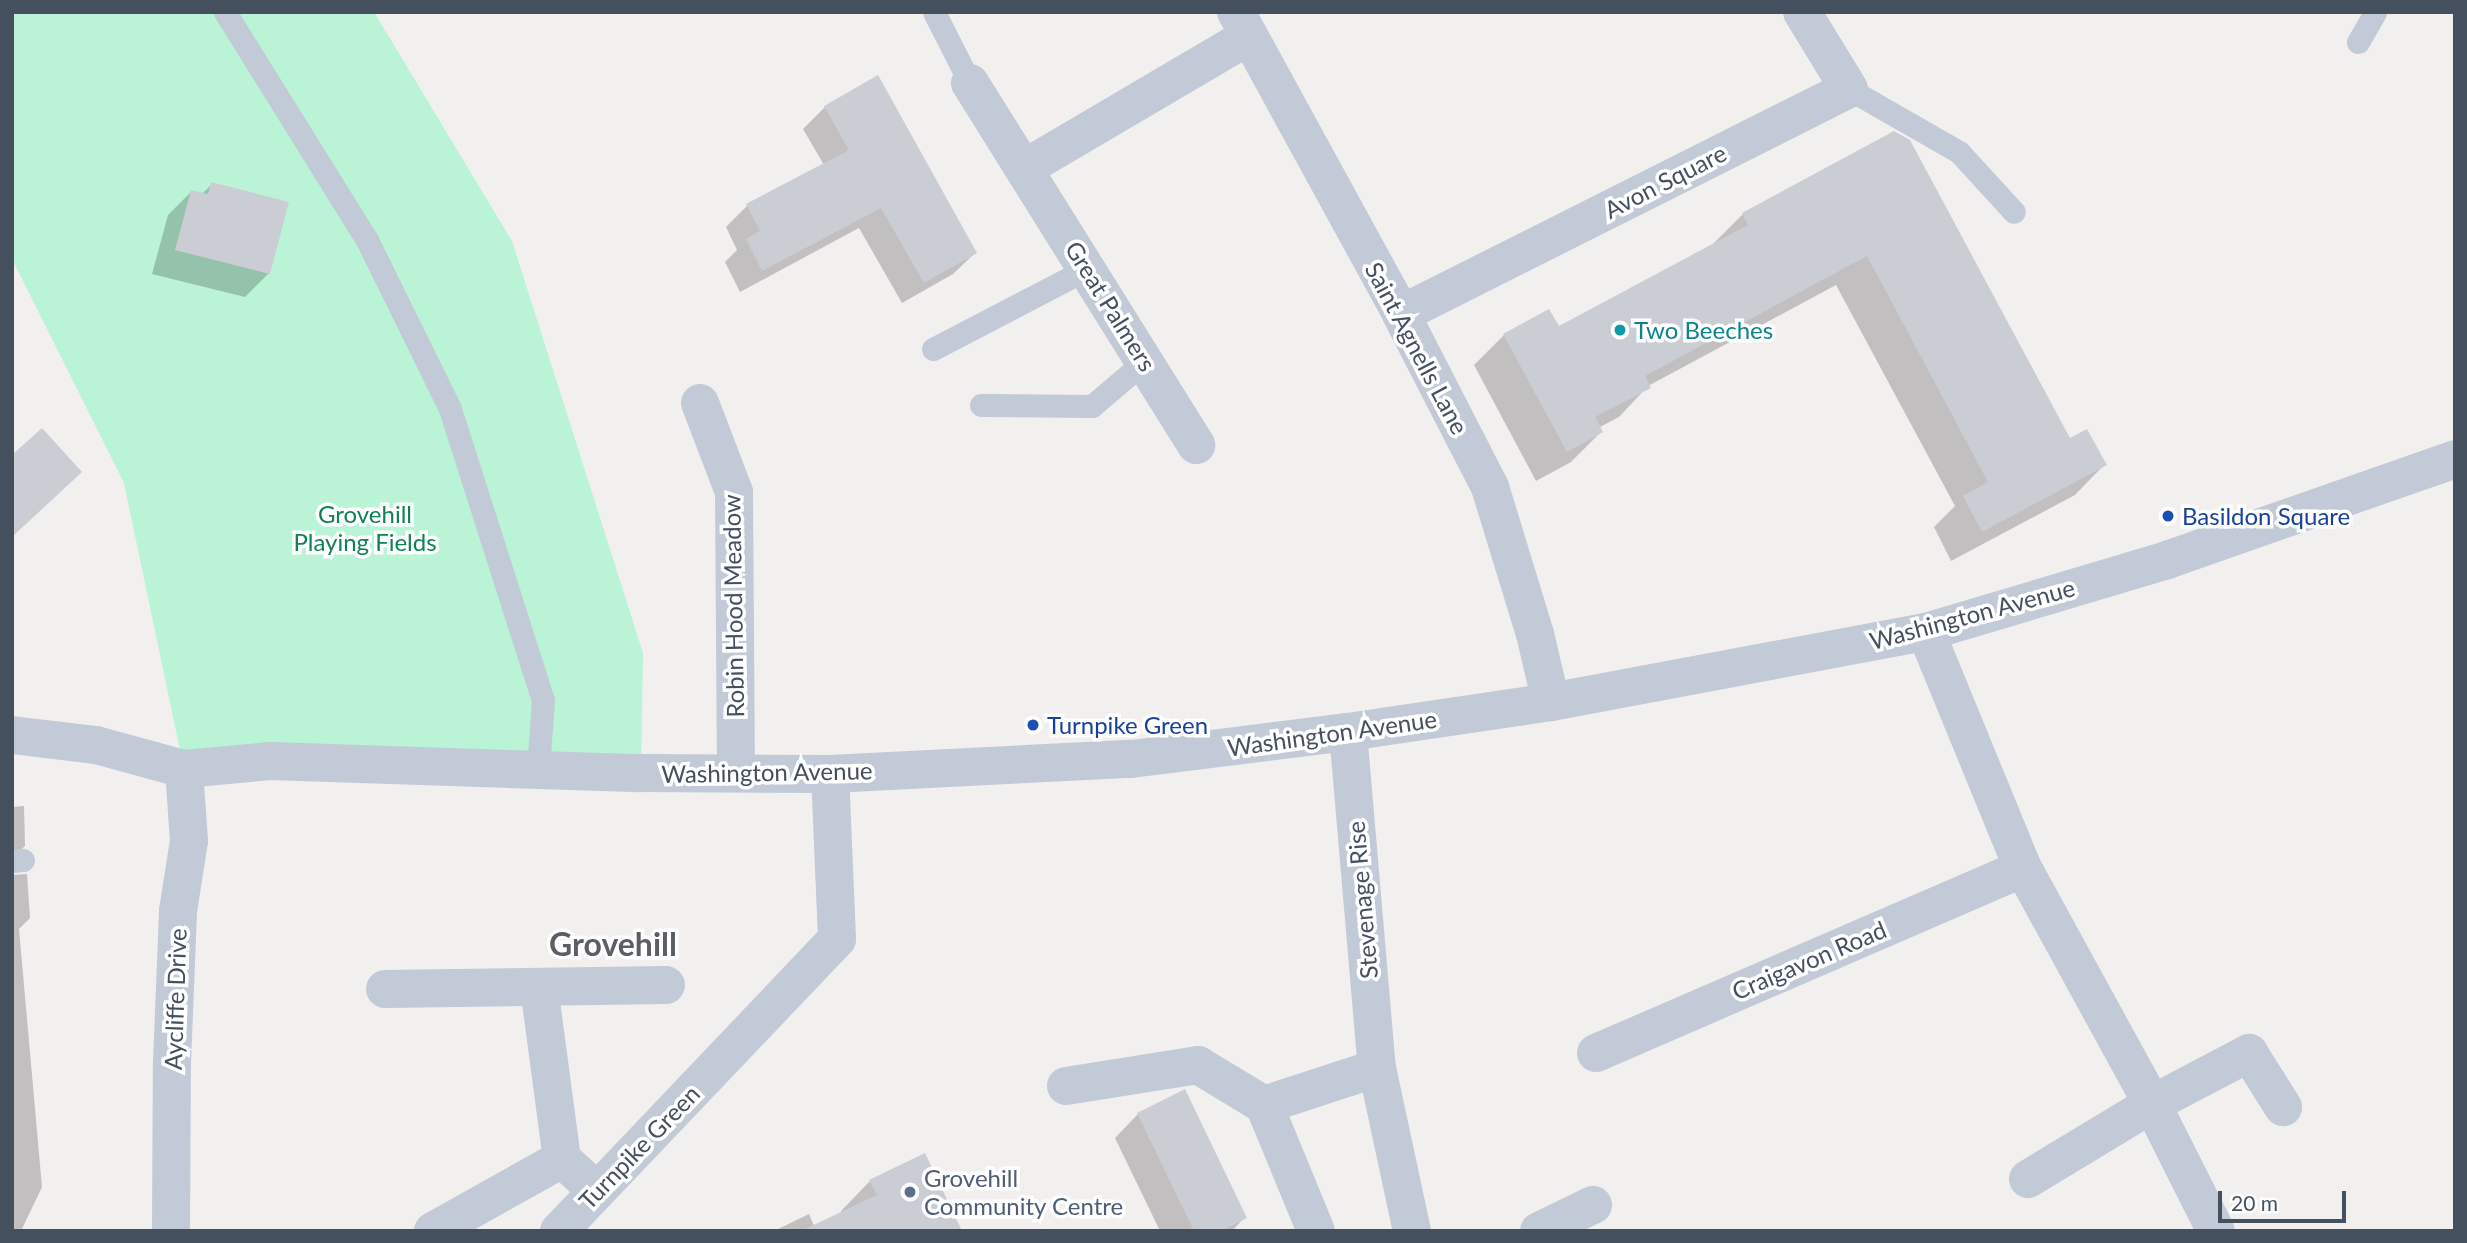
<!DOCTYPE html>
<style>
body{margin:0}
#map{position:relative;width:2467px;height:1243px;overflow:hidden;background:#f2efef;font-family:Lato,sans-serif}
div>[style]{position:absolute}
.green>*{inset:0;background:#baf3d5}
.shadow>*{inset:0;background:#0003}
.building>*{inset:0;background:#cbcdd5}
.service>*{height:23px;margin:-11.5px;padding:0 11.5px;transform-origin:11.5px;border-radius:11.5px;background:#c1cad6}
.minor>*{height:38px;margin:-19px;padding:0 19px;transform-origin:19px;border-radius:19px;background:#c1cad6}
.tertiary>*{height:38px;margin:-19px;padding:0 19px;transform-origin:19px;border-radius:19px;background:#c1cad6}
.dots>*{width:19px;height:19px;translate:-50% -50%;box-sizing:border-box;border:4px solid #fff;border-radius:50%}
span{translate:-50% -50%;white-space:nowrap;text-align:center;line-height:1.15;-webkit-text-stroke:7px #fff;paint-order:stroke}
.street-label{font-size:24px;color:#45505f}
.culture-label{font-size:24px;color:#0d838f}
.left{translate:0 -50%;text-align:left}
.park-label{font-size:24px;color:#0e8253}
.transit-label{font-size:24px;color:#164399}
.service-label{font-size:24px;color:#4e5e75}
.district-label{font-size:32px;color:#5b5f65;font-weight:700}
.frame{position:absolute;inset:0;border:14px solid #45505f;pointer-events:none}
.scale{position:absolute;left:2218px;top:1191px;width:128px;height:32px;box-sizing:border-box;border:4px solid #45505f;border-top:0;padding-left:9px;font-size:21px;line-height:24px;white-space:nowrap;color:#45505f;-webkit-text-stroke:5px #fff;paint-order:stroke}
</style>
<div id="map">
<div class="green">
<i style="clip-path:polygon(12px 12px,374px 12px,512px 241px,643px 653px,641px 773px,184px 769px,124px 483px,12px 259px)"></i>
</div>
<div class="shadow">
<i style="clip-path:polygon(825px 107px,975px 253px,953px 274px,902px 303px,859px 228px,740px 292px,725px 262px,737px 250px,726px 227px,747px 206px,824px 165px,803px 129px)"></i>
<i style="clip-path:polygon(1894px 133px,2069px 441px,2104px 465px,2075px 495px,1951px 561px,1934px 527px,1955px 506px,1836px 285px,1648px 386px,1619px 417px,1598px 428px,1601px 432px,1571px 462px,1536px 481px,1474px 365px,1504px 335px,1558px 329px,1713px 244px,1743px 214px)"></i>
<i style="clip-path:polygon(212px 184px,269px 273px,245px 297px,152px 274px,168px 215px,191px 192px,202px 194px)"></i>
<i style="clip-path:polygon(24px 806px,25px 846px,12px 858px,12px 807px)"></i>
<i style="clip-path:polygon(27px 874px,30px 918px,19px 929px,42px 1187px,21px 1231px,12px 1231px,12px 875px)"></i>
<i style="clip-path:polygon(1138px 1114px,1244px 1218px,1232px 1231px,1160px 1231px,1115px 1138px)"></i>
<i style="clip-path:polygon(870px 1181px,960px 1231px,774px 1231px,809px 1214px,814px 1226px,842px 1214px,841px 1211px)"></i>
</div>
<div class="building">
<i style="clip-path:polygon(878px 75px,977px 253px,924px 283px,881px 208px,762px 271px,746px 239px,760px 231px,746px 204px,849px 150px,824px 106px)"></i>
<i style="clip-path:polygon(1894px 131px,1910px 140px,2070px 438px,2087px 429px,2107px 465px,1982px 532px,1963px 496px,1988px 482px,1867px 256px,1645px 376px,1651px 388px,1595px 417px,1603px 432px,1567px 452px,1503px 334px,1549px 309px,1559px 326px,1748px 225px,1742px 213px)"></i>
<i style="clip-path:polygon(211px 182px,289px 202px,270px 274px,175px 250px,191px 190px,208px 194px)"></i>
<i style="clip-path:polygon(42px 428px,82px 472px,12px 537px,12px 455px)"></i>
<i style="clip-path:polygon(1185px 1089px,1247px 1218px,1221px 1231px,1194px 1231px,1137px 1113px)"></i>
<i style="clip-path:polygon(925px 1153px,962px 1231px,801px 1231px,877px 1195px,869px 1180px)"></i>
</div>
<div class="service">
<i style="left:225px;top:12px;width:269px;rotate:58.1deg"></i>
<i style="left:367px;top:240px;width:188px;rotate:63.8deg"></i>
<i style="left:450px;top:409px;width:305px;rotate:72.3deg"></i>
<i style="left:543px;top:700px;width:68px;rotate:94.2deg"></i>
<i style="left:934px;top:12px;width:80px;rotate:63.1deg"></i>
<i style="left:2358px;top:42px;width:34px;rotate:-60deg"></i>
<i style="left:1849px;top:89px;width:127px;rotate:29.8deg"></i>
<i style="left:1959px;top:152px;width:81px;rotate:47.5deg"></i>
<i style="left:933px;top:349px;width:174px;rotate:-27.5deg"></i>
<i style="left:981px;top:405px;width:111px;rotate:0.5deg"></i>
<i style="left:1092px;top:406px;width:71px;rotate:-40.4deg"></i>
<i style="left:12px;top:861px;width:11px;rotate:-5deg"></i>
</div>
<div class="minor">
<i style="left:970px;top:83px;width:427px;rotate:58deg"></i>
<i style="left:1025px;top:168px;width:260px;rotate:-30.5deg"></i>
<i style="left:1401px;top:314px;width:501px;rotate:-26.67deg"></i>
<i style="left:1849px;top:89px;width:90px;rotate:-121.4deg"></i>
<i style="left:700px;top:403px;width:95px;rotate:69.1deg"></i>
<i style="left:734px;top:492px;width:280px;rotate:89.6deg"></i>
<i style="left:1926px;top:632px;width:255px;rotate:67.7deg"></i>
<i style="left:2023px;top:868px;width:269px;rotate:61.3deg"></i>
<i style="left:2152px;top:1104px;width:142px;rotate:63.3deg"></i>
<i style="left:1348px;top:732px;width:337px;rotate:85.1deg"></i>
<i style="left:1377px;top:1068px;width:167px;rotate:77.9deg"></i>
<i style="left:12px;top:735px;width:85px;rotate:6.8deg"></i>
<i style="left:96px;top:745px;width:91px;rotate:15.3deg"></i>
<i style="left:539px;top:987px;width:174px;rotate:82.4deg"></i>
<i style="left:562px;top:1159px;width:47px;rotate:42.4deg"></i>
<i style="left:385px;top:989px;width:281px;rotate:-0.8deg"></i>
<i style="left:1596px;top:1053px;width:465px;rotate:-23.4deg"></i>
<i style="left:1066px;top:1086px;width:134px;rotate:-9deg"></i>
<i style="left:1198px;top:1065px;width:77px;rotate:31.2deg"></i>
<i style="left:2028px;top:1179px;width:145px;rotate:-31.2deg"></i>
<i style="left:2152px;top:1104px;width:110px;rotate:-27.7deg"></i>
<i style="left:2249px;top:1053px;width:64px;rotate:57.8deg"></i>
<i style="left:433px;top:1231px;width:148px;rotate:-29.2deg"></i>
<i style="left:559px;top:1231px;width:403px;rotate:-46.4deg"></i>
<i style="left:837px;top:939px;width:165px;rotate:-92.4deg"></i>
<i style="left:1316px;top:1231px;width:136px;rotate:-112.4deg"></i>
<i style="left:1264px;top:1105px;width:119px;rotate:-18.1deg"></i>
<i style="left:1539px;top:1231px;width:60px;rotate:-25.7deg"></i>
</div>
<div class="tertiary">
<i style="left:1236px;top:12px;width:344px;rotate:61.3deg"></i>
<i style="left:1401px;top:314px;width:195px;rotate:62.8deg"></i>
<i style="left:1490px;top:487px;width:154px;rotate:73deg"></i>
<i style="left:1535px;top:634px;width:70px;rotate:76.8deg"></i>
<i style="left:171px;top:1231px;width:169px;rotate:-89.7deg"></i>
<i style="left:172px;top:1062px;width:151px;rotate:-87.7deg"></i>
<i style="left:178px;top:911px;width:71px;rotate:-81.1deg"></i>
<i style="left:189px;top:841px;width:72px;rotate:-94deg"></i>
<i style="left:184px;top:769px;width:86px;rotate:-5.3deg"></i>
<i style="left:270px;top:761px;width:371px;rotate:1.9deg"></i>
<i style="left:641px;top:773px;width:189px;rotate:0.3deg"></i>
<i style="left:830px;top:774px;width:301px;rotate:-2.9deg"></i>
<i style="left:1131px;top:759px;width:219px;rotate:-7.1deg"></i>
<i style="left:1348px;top:732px;width:205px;rotate:-8.4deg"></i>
<i style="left:1551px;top:702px;width:381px;rotate:-10.6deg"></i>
<i style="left:1926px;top:632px;width:252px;rotate:-16.6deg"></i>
<i style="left:2167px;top:560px;width:305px;rotate:-19.3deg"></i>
</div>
<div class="dots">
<i style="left:1620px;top:330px;background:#0f9aa8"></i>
<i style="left:2168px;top:516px;background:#1a4fb4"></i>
<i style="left:1033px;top:725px;background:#1a4fb4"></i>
<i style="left:910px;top:1192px;background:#5c6f8a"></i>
</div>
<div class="street-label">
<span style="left:1665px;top:181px;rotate:-27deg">Avon Square</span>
<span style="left:1111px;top:306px;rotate:58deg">Great Palmers</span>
<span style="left:1417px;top:348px;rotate:62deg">Saint Agnells Lane</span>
<span style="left:733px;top:606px;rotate:-91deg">Robin Hood Meadow</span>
<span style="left:1972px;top:614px;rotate:-15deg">Washington Avenue</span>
<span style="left:1332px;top:733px;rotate:-8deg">Washington Avenue</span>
<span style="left:767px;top:772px;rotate:-1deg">Washington Avenue</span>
<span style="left:1362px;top:900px;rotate:-95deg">Stevenage Rise</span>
<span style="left:1809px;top:960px;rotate:-23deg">Craigavon Road</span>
<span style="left:175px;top:999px;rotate:-88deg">Aycliffe Drive</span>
<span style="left:639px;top:1147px;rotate:-46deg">Turnpike Green</span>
</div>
<div class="culture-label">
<span class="left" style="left:1634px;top:330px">Two Beeches</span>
</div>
<div class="park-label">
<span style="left:365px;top:528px">Grovehill<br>Playing Fields</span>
</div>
<div class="transit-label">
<span class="left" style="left:2182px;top:516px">Basildon Square</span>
<span class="left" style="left:1047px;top:725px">Turnpike Green</span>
</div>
<div class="service-label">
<span class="left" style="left:924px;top:1192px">Grovehill<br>Community Centre</span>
</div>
<div class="district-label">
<span style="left:613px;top:944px">Grovehill</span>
</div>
<div class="frame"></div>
<div class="scale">20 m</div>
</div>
